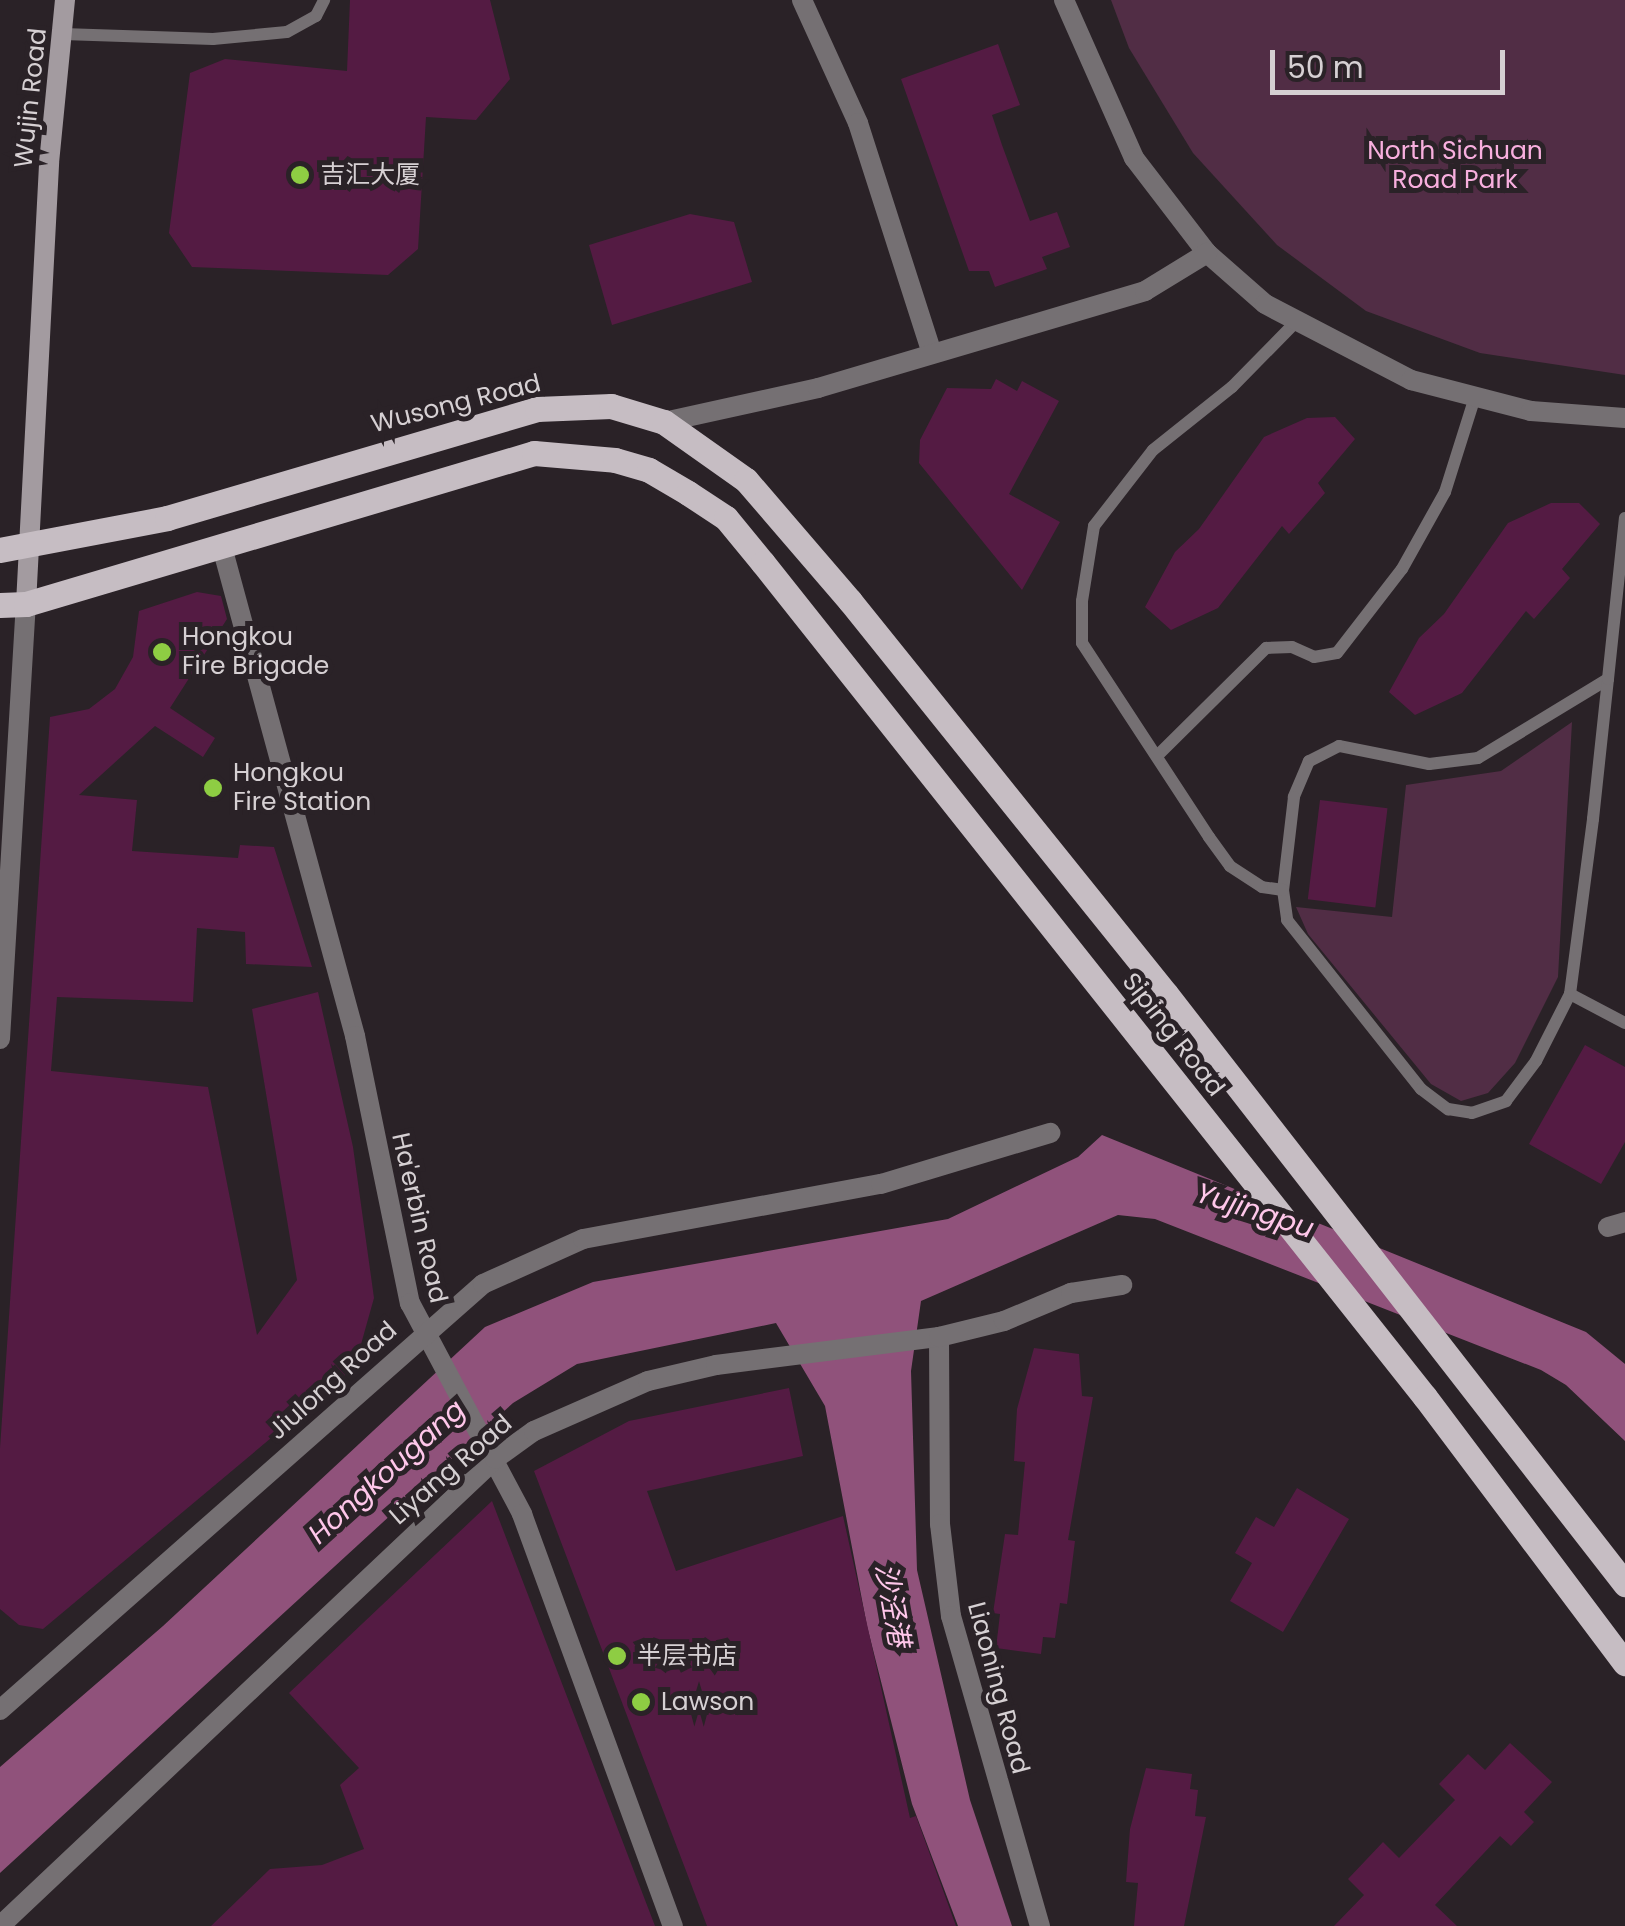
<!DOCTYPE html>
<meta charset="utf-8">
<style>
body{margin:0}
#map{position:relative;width:1625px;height:1926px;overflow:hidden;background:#2a2227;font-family:Poppins,"Noto Sans SC",sans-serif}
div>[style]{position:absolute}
.green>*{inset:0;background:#512d45}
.water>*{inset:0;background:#90527b}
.building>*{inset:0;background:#541b43;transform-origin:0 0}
.lane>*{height:12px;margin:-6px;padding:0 6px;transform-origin:6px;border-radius:6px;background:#757073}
.street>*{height:20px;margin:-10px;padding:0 10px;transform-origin:10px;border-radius:10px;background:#757073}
.secondary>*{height:20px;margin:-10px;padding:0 10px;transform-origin:10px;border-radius:10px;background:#a39ba0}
.primary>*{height:25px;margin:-12.5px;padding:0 12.5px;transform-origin:12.5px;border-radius:12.5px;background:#c6bdc3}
.dots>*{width:28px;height:28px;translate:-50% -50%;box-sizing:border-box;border:5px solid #2a2227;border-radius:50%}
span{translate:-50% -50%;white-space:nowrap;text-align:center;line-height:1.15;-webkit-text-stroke:10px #2a2227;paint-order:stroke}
.street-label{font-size:25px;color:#d6d0d3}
.park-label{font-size:25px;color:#f8afde}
.poi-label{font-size:25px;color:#d6d0d3}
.left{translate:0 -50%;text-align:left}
.water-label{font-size:28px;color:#ffc7ea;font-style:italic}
.scale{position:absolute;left:1270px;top:50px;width:235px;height:45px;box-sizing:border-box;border:5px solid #d6d0d3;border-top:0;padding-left:12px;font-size:30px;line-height:35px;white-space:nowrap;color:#d6d0d3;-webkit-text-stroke:8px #2a2227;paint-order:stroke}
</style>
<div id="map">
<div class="green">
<i style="clip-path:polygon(1111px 0,1625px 0,1625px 375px,1480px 353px,1366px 311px,1277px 245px,1193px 153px,1129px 48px)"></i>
<i style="clip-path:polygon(1572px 722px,1558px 977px,1515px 1063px,1488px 1093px,1461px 1101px,1431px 1084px,1308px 934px,1296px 907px,1392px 917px,1406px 785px,1501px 771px)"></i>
</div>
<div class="water">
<i style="clip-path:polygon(1102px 1135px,1586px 1332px,1625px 1364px,1625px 1441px,1566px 1385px,1541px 1370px,1155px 1219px,1118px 1215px,921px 1301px,911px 1371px,917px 1570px,970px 1800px,1012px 1926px,958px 1926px,912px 1804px,867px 1626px,825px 1406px,776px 1323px,577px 1364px,513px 1403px,0 1873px,0 1767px,163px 1626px,485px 1327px,593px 1282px,948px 1219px,1078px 1157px)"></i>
</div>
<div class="building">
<i style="clip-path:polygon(350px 0,490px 0,510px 79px,476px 120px,426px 117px,418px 249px,388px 275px,192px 267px,169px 233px,190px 73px,225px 59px,347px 71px)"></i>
<i style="clip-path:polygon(998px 44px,1020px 105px,992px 115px,1002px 145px,1030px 221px,1057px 212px,1070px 247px,1042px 257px,1047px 269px,995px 287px,989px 271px,969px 271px,901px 79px)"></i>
<i style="clip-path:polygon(690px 214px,734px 222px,752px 282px,612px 325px,589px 245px)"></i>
<i style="clip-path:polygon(996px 379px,1017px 391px,1022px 381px,1059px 401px,1009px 494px,1060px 522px,1022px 590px,919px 463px,920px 440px,947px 388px,991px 389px)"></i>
<i style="clip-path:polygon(1335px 417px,1355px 439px,1318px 483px,1325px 493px,1289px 534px,1282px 526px,1218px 608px,1171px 630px,1145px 607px,1175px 552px,1199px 529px,1264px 437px,1307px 418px)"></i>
<i style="clip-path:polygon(1551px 503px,1579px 503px,1600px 524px,1562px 569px,1570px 578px,1534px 619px,1526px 611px,1462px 693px,1415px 715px,1389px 692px,1419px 638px,1444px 614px,1508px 523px)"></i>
<i style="clip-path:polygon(197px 592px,221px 596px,227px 619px,170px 708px,215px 738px,203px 757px,155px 726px,79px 795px,137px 800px,132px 851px,238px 858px,240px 845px,274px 847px,312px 967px,246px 964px,245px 932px,197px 928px,193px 1002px,57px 997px,51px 1071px,208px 1087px,257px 1335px,297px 1280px,252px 1009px,318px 992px,353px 1147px,374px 1298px,356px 1362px,344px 1377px,43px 1629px,19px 1625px,0 1609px,0 1448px,50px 717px,89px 709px,115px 689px,133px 657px,139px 611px)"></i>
<i style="left:1320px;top:800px;width:68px;height:100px;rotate:7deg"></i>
<i style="clip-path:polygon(1585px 1045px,1625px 1067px,1625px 1142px,1601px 1184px,1529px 1144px)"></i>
<i style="clip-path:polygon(1034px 1348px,1079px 1354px,1082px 1396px,1093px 1397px,1068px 1540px,1075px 1541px,1067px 1604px,1060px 1603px,1055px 1638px,1043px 1637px,1041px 1654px,996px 1648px,1000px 1614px,993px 1613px,1005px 1534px,1018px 1535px,1025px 1462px,1014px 1461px,1017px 1409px)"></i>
<i style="clip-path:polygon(789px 1388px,803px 1456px,647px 1491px,676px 1571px,843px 1516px,910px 1818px,916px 1816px,956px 1926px,707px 1926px,534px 1471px,629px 1421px)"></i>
<i style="clip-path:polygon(1297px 1488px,1349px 1519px,1283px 1632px,1230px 1601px,1252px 1563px,1235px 1553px,1256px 1517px,1274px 1527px)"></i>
<i style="clip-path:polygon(492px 1501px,655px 1926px,211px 1926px,270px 1869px,322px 1865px,364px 1849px,340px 1785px,359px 1768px,289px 1693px)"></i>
<i style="clip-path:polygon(1510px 1743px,1552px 1782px,1524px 1812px,1534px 1822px,1511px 1846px,1500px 1836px,1435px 1905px,1457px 1926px,1334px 1926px,1364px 1895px,1348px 1879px,1383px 1842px,1399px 1858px,1455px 1800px,1439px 1784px,1468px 1754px,1485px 1770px)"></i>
<i style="clip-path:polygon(1146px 1768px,1192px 1774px,1190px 1789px,1198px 1790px,1195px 1816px,1206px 1817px,1184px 1926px,1134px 1926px,1138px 1883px,1126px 1882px,1130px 1829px)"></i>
</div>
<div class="lane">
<i style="left:63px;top:34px;width:150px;rotate:1.9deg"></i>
<i style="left:213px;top:39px;width:74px;rotate:-5.4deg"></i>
<i style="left:287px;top:32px;width:33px;rotate:-29deg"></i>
<i style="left:316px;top:16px;width:18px;rotate:-63deg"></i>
<i style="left:1608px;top:679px;width:152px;rotate:148.7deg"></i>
<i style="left:1478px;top:758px;width:49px;rotate:173deg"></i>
<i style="left:1429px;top:764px;width:92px;rotate:-168.7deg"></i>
<i style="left:1339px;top:746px;width:34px;rotate:153deg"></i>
<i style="left:1309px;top:761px;width:39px;rotate:113deg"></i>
<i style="left:1294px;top:797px;width:94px;rotate:96.7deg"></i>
<i style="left:1283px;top:890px;width:30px;rotate:82deg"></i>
<i style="left:1287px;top:920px;width:216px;rotate:51.6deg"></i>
<i style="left:1421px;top:1089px;width:34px;rotate:37deg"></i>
<i style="left:1448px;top:1109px;width:24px;rotate:9deg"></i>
<i style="left:1472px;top:1113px;width:36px;rotate:-19deg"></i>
<i style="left:1506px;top:1101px;width:50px;rotate:-53.1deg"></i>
<i style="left:1536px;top:1061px;width:75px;rotate:-63.1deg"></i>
<i style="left:1570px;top:994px;width:177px;rotate:-82.5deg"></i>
<i style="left:1593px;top:819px;width:141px;rotate:-83.9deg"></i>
<i style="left:1608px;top:679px;width:162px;rotate:-84deg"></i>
<i style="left:1159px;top:754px;width:151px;rotate:-44.7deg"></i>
<i style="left:1266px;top:648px;width:26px;rotate:-2deg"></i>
<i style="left:1292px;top:647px;width:24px;rotate:24deg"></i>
<i style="left:1314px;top:657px;width:23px;rotate:-10deg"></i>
<i style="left:1337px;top:653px;width:106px;rotate:-52.3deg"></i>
<i style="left:1402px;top:569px;width:88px;rotate:-60.8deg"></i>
<i style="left:1445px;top:492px;width:96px;rotate:-72.5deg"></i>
<i style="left:1283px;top:890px;width:21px;rotate:-172deg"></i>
<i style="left:1262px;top:887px;width:38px;rotate:-147deg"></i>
<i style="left:1230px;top:866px;width:36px;rotate:-126deg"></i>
<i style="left:1209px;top:837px;width:232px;rotate:-123.2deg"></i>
<i style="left:1082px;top:643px;width:42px;rotate:-90deg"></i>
<i style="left:1082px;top:601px;width:76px;rotate:-80.9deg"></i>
<i style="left:1094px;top:526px;width:96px;rotate:-52.2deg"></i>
<i style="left:1153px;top:450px;width:101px;rotate:-38.6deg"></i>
<i style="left:1232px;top:387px;width:90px;rotate:-45.5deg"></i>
<i style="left:1570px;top:994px;width:62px;rotate:27.8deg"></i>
</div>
<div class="street">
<i style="left:802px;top:0;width:135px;rotate:65.5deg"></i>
<i style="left:858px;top:123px;width:242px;rotate:72.2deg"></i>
<i style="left:1064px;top:0;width:173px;rotate:66.1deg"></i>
<i style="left:1134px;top:158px;width:120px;rotate:52.5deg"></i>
<i style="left:1207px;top:253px;width:77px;rotate:41.3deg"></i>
<i style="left:1265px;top:304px;width:165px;rotate:27.5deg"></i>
<i style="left:1411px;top:380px;width:124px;rotate:14.5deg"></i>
<i style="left:1531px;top:411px;width:94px;rotate:4.3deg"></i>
<i style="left:664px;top:422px;width:158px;rotate:-12.4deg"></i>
<i style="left:818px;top:388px;width:341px;rotate:-16.5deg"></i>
<i style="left:1145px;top:291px;width:73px;rotate:-31.5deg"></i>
<i style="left:222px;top:547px;width:507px;rotate:74.78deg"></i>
<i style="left:355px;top:1036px;width:273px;rotate:78.4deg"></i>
<i style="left:410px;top:1303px;width:239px;rotate:62deg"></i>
<i style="left:522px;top:1514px;width:439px;rotate:69.9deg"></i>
<i style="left:0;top:1039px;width:436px;rotate:-86.6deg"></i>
<i style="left:1608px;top:1227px;width:18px;rotate:-16deg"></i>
<i style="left:939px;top:1337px;width:187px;rotate:89.7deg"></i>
<i style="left:940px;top:1524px;width:93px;rotate:83.2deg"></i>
<i style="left:951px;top:1616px;width:323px;rotate:74deg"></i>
<i style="left:0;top:1710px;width:644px;rotate:-41.41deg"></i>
<i style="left:483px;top:1284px;width:110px;rotate:-24.2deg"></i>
<i style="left:583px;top:1239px;width:303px;rotate:-10.5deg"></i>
<i style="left:881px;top:1184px;width:177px;rotate:-16.8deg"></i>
<i style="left:0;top:1926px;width:681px;rotate:-43.33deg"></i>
<i style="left:495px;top:1459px;width:48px;rotate:-35.7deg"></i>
<i style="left:534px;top:1431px;width:124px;rotate:-23.7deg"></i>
<i style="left:648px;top:1381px;width:70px;rotate:-13.2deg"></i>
<i style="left:716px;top:1365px;width:225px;rotate:-7.2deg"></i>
<i style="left:939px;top:1337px;width:67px;rotate:-13.8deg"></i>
<i style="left:1004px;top:1321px;width:73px;rotate:-22.7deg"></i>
<i style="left:1071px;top:1293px;width:52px;rotate:-8.9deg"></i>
</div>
<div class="secondary">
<i style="left:26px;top:604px;width:442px;rotate:-87deg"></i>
<i style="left:49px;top:163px;width:164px;rotate:-84.4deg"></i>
</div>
<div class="primary">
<i style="left:0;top:550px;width:170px;rotate:-10.8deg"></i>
<i style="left:167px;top:518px;width:386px;rotate:-16.4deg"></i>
<i style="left:537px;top:409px;width:74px;rotate:-2.3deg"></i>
<i style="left:611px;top:406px;width:55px;rotate:16.8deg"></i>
<i style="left:664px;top:422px;width:100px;rotate:35.3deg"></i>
<i style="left:746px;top:480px;width:160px;rotate:49.3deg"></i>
<i style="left:850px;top:601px;width:504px;rotate:51.2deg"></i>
<i style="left:1166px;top:994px;width:748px;rotate:52.12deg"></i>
<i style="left:0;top:605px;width:26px;rotate:-2deg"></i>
<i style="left:26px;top:604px;width:530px;rotate:-16.55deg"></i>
<i style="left:534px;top:453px;width:81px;rotate:4.9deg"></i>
<i style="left:615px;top:460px;width:35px;rotate:16deg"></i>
<i style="left:649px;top:470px;width:45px;rotate:30.5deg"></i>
<i style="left:688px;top:493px;width:45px;rotate:33.3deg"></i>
<i style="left:726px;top:518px;width:58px;rotate:50.6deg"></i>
<i style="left:763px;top:563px;width:1065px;rotate:51.56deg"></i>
<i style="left:1425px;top:1397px;width:333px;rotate:53.1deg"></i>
</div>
<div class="dots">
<i style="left:300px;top:175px;background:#8ecd43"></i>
<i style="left:162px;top:652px;background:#8ecd43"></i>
<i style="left:213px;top:788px;background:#8ecd43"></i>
<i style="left:617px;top:1656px;background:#8ecd43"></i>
<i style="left:641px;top:1702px;background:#8ecd43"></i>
</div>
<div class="street-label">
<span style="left:31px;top:98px;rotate:-84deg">Wujin Road</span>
<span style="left:456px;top:404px;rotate:-14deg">Wusong Road</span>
<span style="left:1173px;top:1035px;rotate:52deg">Siping Road</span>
<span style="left:419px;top:1218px;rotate:77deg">Ha'erbin Road</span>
<span style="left:333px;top:1381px;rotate:-42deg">Jiulong Road</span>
<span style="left:451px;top:1470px;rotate:-41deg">Liyang Road</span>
<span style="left:998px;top:1688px;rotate:75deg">Liaoning Road</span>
</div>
<div class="park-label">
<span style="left:1455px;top:166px">North Sichuan<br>Road Park</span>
</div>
<div class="poi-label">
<span class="left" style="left:320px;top:175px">吉汇大厦</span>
<span class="left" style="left:182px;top:652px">Hongkou<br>Fire Brigade</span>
<span class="left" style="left:233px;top:788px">Hongkou<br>Fire Station</span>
<span class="left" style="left:637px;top:1656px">半层书店</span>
<span class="left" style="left:661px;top:1702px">Lawson</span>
</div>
<div class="water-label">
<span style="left:1255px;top:1211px;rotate:18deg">Yujingpu</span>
<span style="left:387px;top:1472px;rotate:-42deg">Hongkougang</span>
<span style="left:892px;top:1605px;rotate:80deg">沙泾港</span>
</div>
<div class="scale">50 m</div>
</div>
